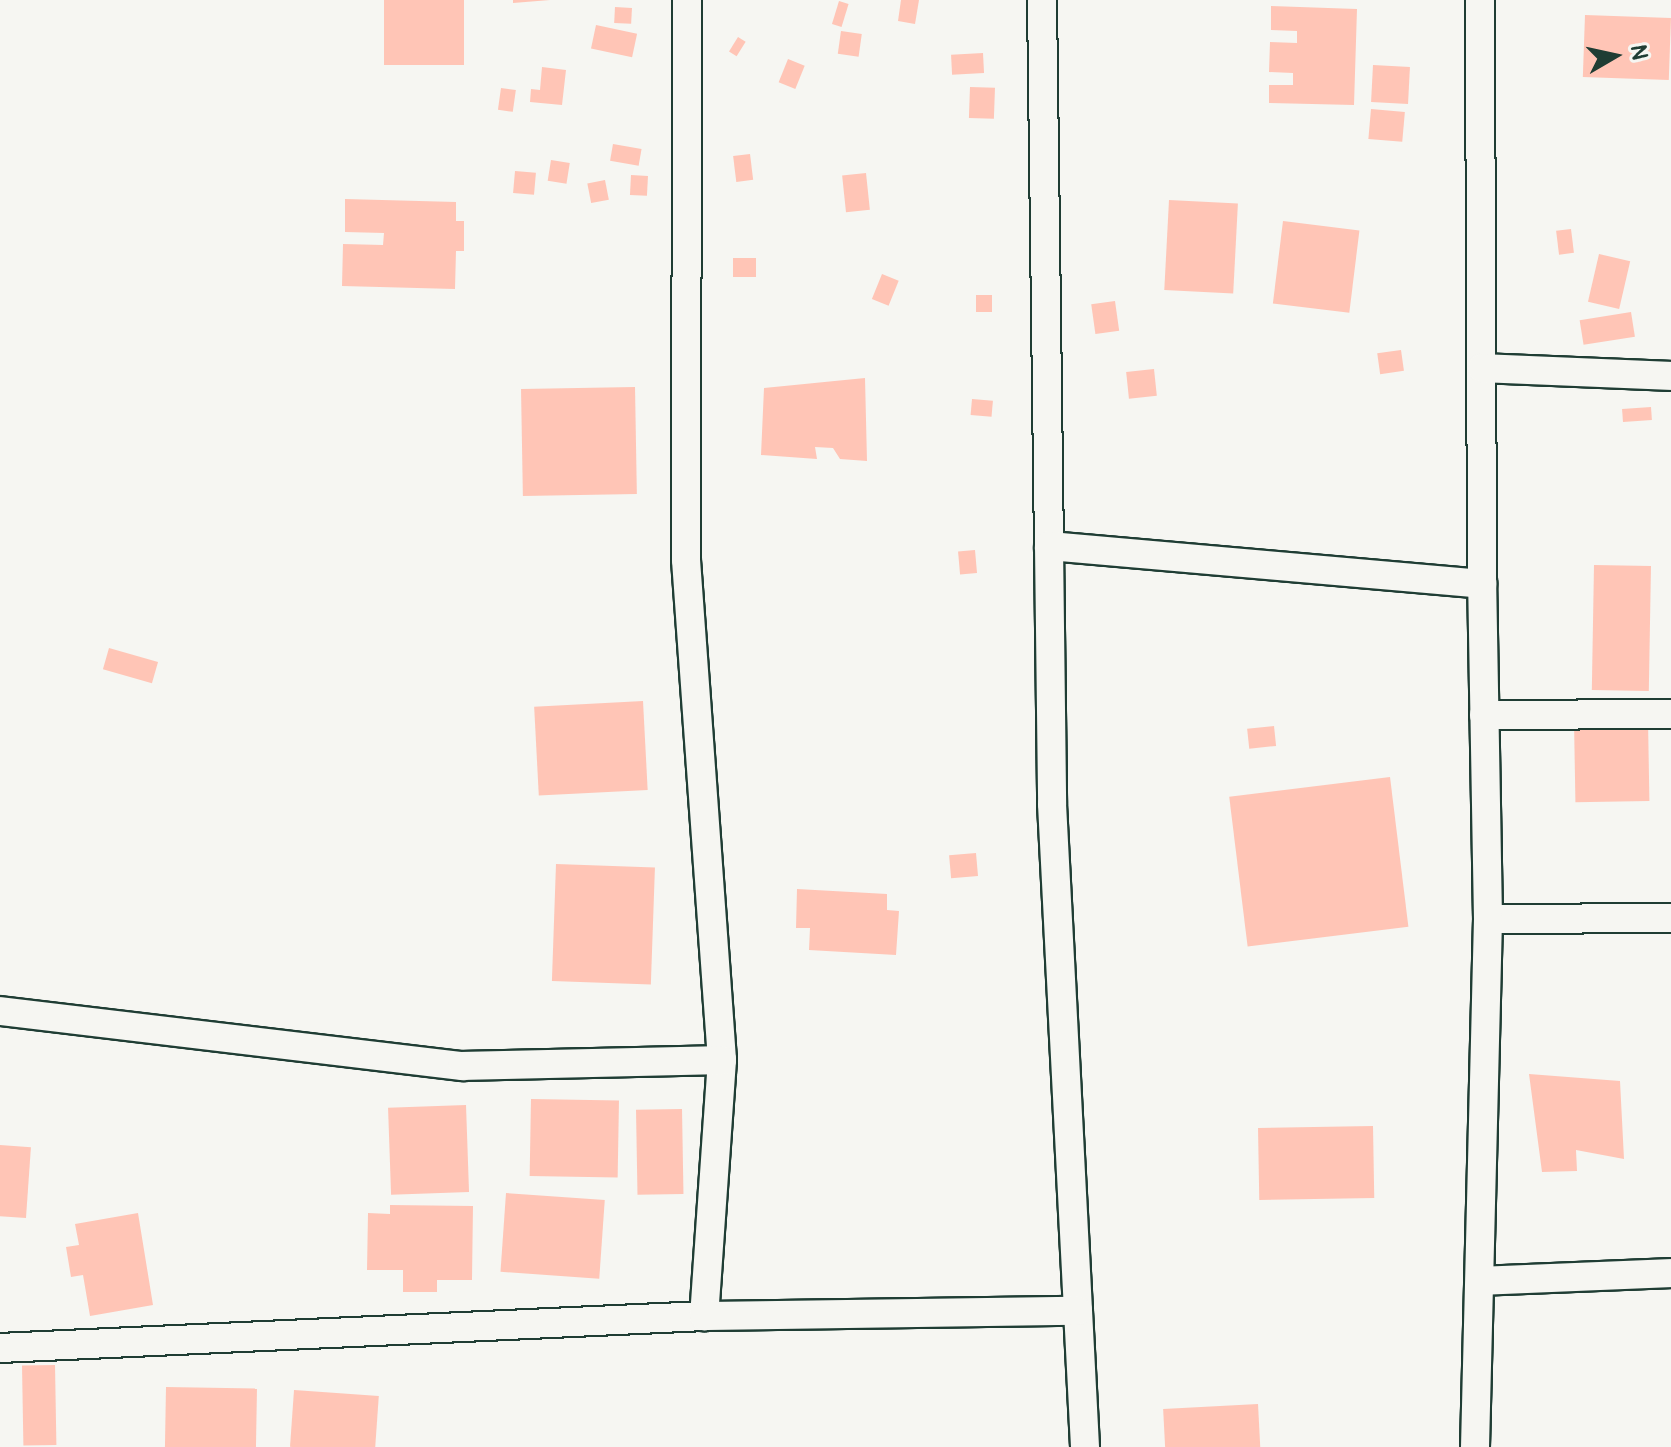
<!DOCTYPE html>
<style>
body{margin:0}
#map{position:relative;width:1671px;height:1447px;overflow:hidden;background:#f6f6f2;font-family:Pangolin,sans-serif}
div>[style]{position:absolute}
.building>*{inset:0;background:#ffc5b6;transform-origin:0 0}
.roads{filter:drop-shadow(2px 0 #1f3d34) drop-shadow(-2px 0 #1f3d34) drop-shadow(0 2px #1f3d34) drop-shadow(0 -2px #1f3d34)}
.minor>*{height:28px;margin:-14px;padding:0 14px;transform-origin:14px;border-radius:14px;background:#f6f6f2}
span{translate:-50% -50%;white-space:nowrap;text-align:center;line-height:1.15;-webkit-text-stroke:7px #f6f6f2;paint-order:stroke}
.north{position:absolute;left:1575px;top:16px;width:80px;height:80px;-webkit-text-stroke:6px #f6f6f2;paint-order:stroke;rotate:81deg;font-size:22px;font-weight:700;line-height:32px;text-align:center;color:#1f3d34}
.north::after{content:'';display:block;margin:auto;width:28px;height:36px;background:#1f3d34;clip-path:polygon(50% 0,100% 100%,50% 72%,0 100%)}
</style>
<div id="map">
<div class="building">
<i style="left:384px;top:0;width:80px;height:65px"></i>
<i style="clip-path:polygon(513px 0,550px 0,513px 3px)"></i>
<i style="clip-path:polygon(901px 0,919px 0,915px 24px,898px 21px)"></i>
<i style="left:839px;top:1px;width:10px;height:24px;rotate:17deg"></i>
<i style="clip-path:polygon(1271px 6px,1357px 9px,1354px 105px,1269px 103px,1269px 85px,1293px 85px,1293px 73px,1269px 72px,1270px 42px,1297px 43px,1297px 31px,1271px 30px)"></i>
<i style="left:615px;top:7px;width:17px;height:16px;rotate:3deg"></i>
<i style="left:1585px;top:15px;width:86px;height:62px;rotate:2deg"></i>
<i style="left:596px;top:25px;width:42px;height:24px;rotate:12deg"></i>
<i style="left:841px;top:31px;width:21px;height:23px;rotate:8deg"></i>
<i style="left:738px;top:37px;width:9px;height:17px;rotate:32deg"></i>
<i style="left:983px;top:53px;width:20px;height:32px;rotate:87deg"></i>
<i style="left:788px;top:59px;width:18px;height:25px;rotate:22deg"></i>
<i style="left:1373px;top:65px;width:37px;height:37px;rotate:3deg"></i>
<i style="clip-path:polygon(542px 67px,566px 70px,562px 105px,530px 102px,531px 89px,540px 90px)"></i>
<i style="left:970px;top:87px;width:25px;height:31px;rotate:2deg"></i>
<i style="left:501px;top:88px;width:15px;height:22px;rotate:8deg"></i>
<i style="left:1371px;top:109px;width:34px;height:30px;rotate:5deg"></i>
<i style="left:613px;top:144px;width:29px;height:17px;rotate:10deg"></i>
<i style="left:750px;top:154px;width:26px;height:17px;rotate:83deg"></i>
<i style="left:551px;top:160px;width:19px;height:21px;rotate:9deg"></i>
<i style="left:515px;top:171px;width:21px;height:22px;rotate:5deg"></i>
<i style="left:866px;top:173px;width:37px;height:24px;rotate:84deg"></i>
<i style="left:631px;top:175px;width:17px;height:20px;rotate:3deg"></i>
<i style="left:605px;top:180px;width:20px;height:18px;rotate:79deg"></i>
<i style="clip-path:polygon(345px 199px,456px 202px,456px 221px,464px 221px,464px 251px,456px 251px,455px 289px,342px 286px,343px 244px,383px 245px,384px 233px,345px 232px)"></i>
<i style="left:1169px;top:200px;width:69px;height:90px;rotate:3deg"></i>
<i style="left:1283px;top:221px;width:77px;height:83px;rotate:7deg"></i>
<i style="left:1571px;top:229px;width:24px;height:15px;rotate:83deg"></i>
<i style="left:1599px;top:254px;width:32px;height:49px;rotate:13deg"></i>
<i style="left:733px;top:258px;width:23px;height:19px"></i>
<i style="left:882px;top:274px;width:18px;height:27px;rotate:22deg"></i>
<i style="left:992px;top:295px;width:17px;height:16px;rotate:90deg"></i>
<i style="left:1115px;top:301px;width:30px;height:24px;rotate:82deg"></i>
<i style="left:1631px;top:312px;width:25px;height:52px;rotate:81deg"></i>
<i style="left:1401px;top:350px;width:21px;height:24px;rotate:82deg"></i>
<i style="left:1154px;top:369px;width:27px;height:28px;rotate:84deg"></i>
<i style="clip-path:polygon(865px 378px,867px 461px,840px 459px,833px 448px,815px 447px,817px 459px,761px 455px,764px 388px)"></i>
<i style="left:635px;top:387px;width:107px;height:114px;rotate:89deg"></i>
<i style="left:972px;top:399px;width:21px;height:16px;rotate:5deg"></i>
<i style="left:1651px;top:407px;width:13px;height:29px;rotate:86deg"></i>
<i style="left:975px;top:550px;width:23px;height:17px;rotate:85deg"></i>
<i style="left:1594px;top:565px;width:57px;height:125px;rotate:1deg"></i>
<i style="left:109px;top:648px;width:51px;height:22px;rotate:16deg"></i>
<i style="left:643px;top:701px;width:89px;height:109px;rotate:87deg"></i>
<i style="left:1648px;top:720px;width:81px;height:74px;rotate:89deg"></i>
<i style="left:1274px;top:726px;width:20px;height:27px;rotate:84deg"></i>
<i style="left:1390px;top:777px;width:151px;height:162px;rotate:83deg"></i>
<i style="left:976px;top:853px;width:23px;height:27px;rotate:85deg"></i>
<i style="left:556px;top:864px;width:99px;height:117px;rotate:2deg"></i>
<i style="clip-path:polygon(797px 889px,887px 894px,887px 910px,899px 911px,896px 955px,809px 950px,810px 928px,796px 928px)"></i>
<i style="clip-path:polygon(1529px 1074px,1620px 1081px,1624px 1159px,1576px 1150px,1577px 1171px,1542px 1172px)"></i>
<i style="left:531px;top:1099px;width:88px;height:77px;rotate:1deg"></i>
<i style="left:466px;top:1105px;width:87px;height:78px;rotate:88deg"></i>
<i style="left:682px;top:1109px;width:85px;height:46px;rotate:89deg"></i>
<i style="left:1373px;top:1126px;width:72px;height:115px;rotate:89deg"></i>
<i style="left:0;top:1145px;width:31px;height:71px;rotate:4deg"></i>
<i style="left:506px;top:1193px;width:99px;height:79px;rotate:4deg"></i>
<i style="clip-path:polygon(390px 1205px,473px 1206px,472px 1280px,437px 1280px,437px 1292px,403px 1292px,403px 1270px,367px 1270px,368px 1213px,390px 1214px)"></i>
<i style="clip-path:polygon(138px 1213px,153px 1305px,90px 1316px,83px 1275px,71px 1277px,66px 1247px,79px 1245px,75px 1224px)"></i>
<i style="left:55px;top:1365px;width:80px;height:33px;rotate:89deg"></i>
<i style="left:166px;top:1387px;width:91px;height:60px;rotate:1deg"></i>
<i style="left:294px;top:1390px;width:85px;height:57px;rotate:4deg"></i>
<i style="left:1258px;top:1404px;width:43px;height:95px;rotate:87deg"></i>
</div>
<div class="roads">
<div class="minor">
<i style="left:687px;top:0;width:560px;rotate:90.1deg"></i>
<i style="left:686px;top:560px;width:501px;rotate:85.88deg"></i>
<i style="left:722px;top:1060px;width:257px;rotate:94deg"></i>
<i style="left:1042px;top:0;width:546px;rotate:89.27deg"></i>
<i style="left:1049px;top:546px;width:435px;rotate:5deg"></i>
<i style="left:1482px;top:584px;width:584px;rotate:-90.2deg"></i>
<i style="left:1482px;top:368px;width:189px;rotate:2.4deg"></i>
<i style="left:1049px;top:546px;width:258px;rotate:89.3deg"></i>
<i style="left:1052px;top:804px;width:644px;rotate:87.06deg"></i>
<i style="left:1484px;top:715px;width:187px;rotate:-0.3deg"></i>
<i style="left:1488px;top:919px;width:183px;rotate:-0.3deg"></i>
<i style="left:0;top:1011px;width:466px;rotate:6.8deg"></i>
<i style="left:463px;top:1066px;width:259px;rotate:-1.3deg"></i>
<i style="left:1480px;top:1281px;width:191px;rotate:-2.4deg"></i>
<i style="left:0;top:1348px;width:705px;rotate:-2.6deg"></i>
<i style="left:704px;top:1316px;width:374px;rotate:-0.8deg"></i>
<i style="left:1475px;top:1447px;width:528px;rotate:-88.59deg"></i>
<i style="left:1488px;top:919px;width:335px;rotate:-91deg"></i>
</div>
</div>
<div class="north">N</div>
</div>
